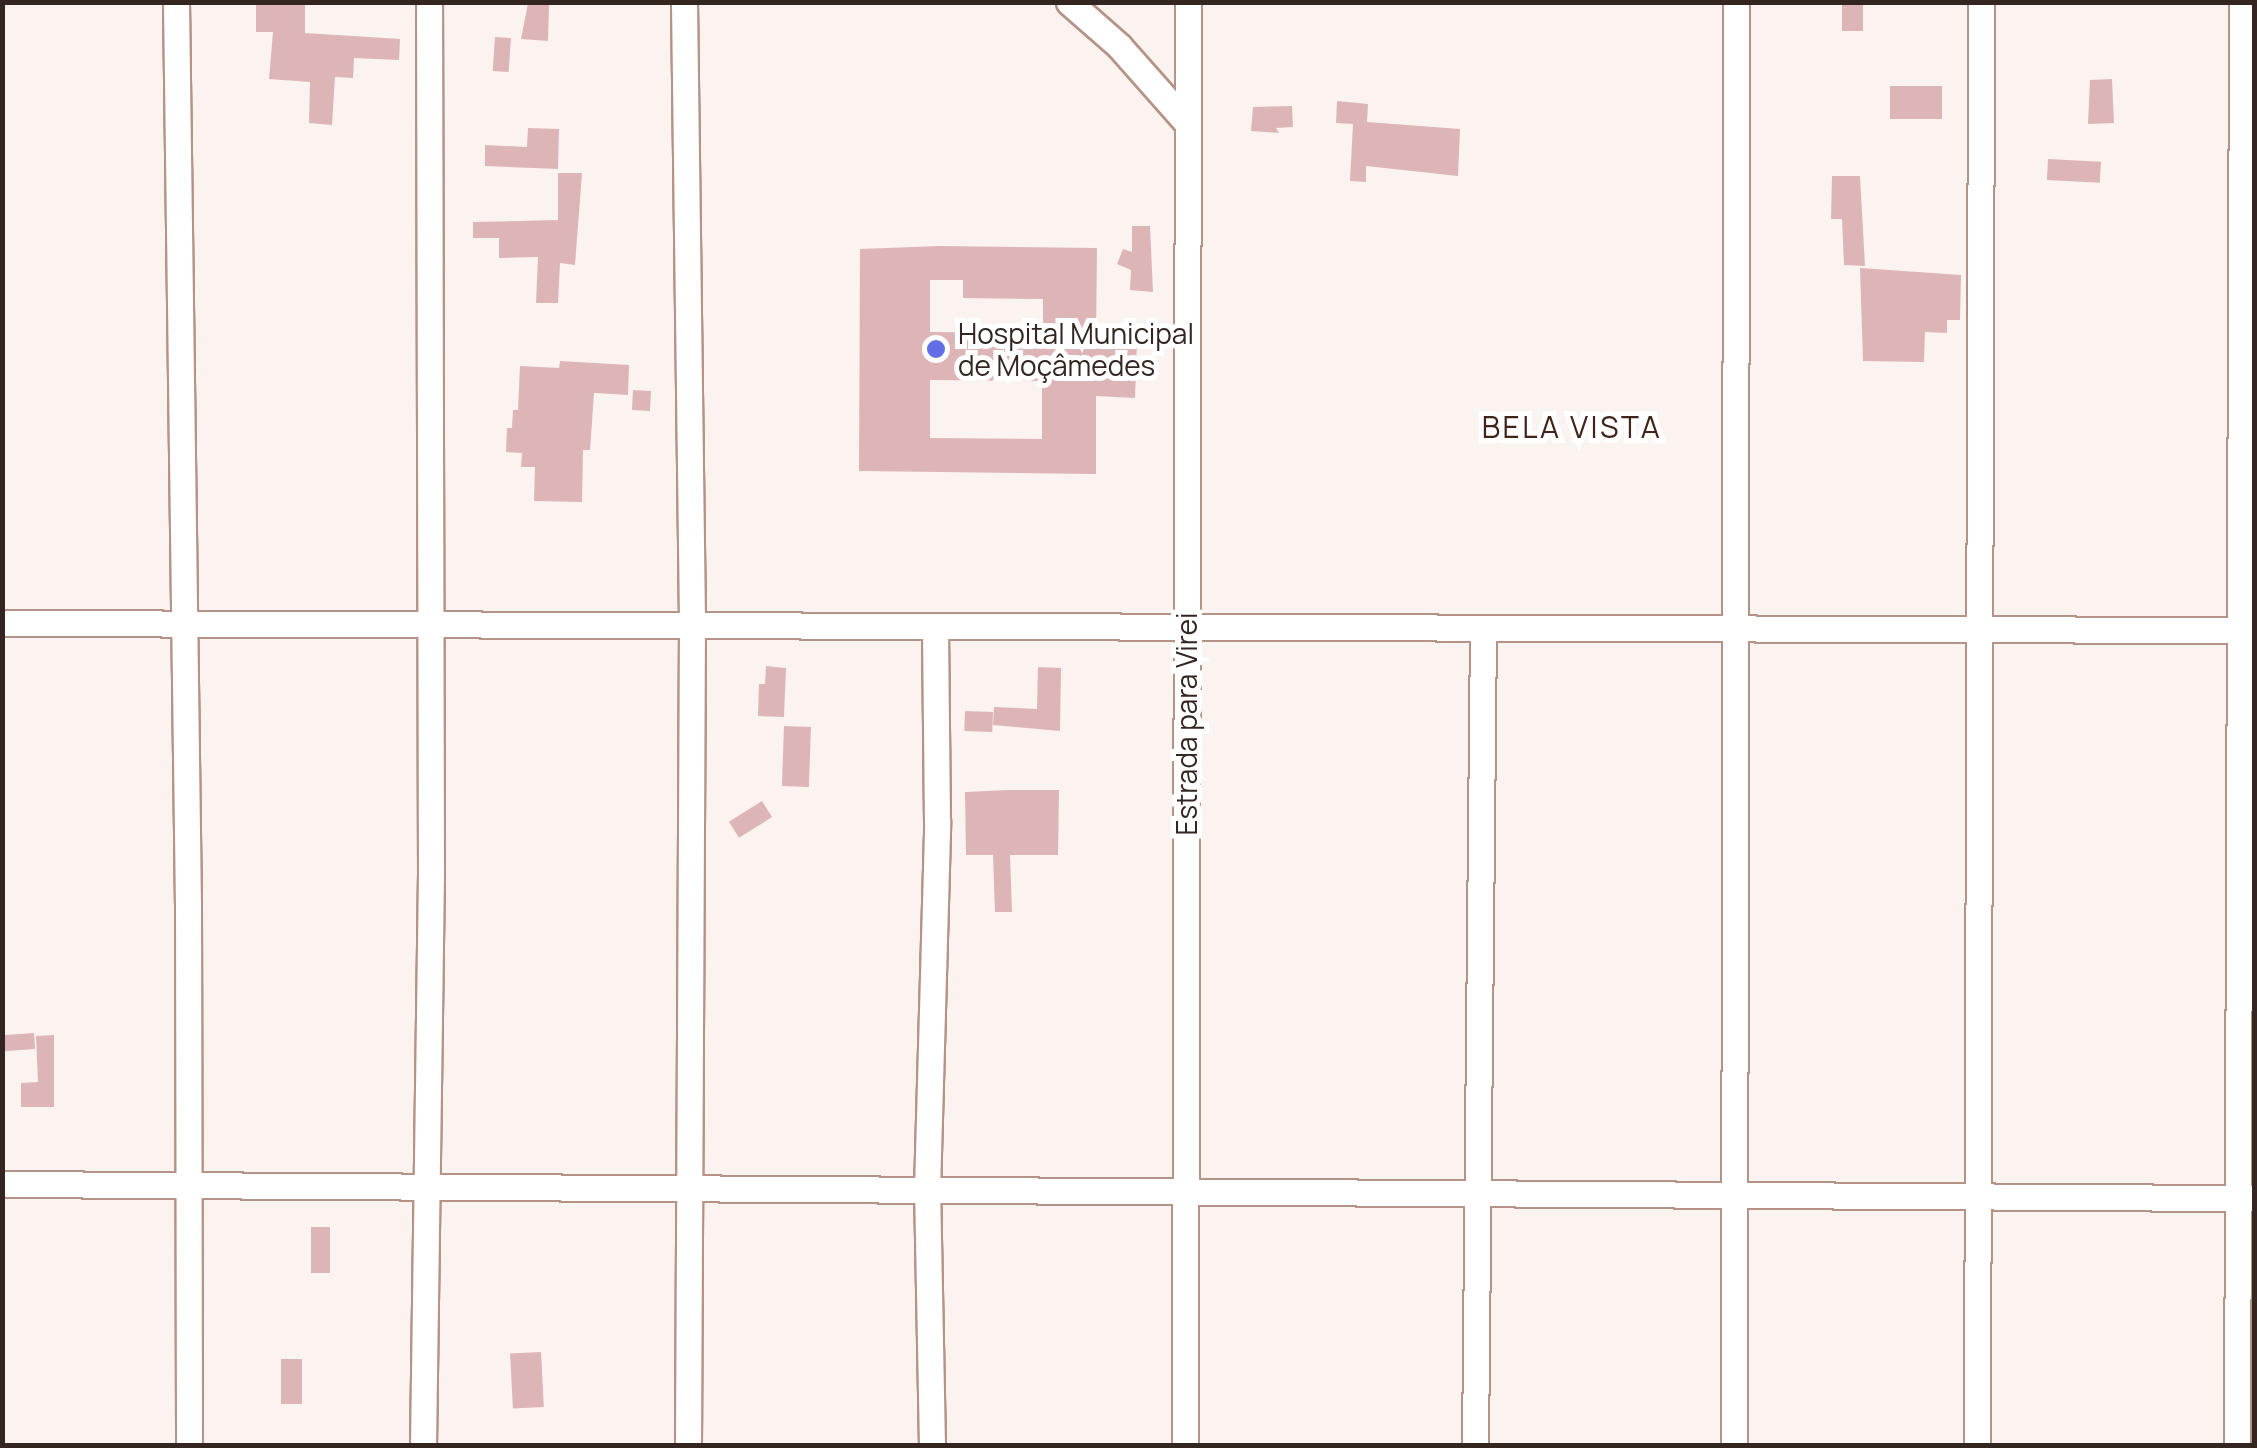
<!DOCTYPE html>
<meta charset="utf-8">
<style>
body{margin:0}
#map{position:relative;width:2257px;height:1448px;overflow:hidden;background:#fbf3f0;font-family:Manrope,sans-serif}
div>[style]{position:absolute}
.building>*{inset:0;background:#ddb5b7;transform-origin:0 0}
.roads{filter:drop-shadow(2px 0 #b69387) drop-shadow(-2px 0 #b69387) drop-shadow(0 2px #b69387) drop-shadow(0 -2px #b69387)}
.minor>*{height:25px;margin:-12.5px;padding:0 12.5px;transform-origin:12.5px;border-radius:12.5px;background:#fff}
.dots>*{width:28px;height:28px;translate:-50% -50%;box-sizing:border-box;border:5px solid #fff;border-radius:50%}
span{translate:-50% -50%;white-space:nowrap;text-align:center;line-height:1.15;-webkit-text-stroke:10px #fff;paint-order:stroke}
.poi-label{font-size:28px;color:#332520}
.left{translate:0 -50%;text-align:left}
.street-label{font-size:28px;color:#332520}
.neighbourhood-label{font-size:30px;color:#40241a;letter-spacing:2.5px}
.frame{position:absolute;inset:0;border:5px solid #332520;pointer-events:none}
</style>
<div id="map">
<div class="building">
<i style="clip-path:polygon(256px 2px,305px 2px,305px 33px,400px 39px,399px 60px,354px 58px,353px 78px,335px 77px,332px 125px,309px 123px,310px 82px,269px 79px,273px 32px,256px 32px)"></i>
<i style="left:1842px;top:2px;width:21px;height:29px"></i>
<i style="clip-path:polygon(528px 3px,549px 4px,548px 41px,521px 39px)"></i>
<i style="left:495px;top:37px;width:16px;height:34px;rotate:4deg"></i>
<i style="clip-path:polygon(2112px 79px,2114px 123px,2088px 124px,2090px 80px)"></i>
<i style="left:1890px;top:86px;width:52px;height:33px"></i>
<i style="clip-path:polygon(1337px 101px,1368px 104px,1367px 122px,1460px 129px,1458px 176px,1366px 166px,1366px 182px,1350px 181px,1353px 124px,1336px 123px)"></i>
<i style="clip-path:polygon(1292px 106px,1293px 127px,1276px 128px,1279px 133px,1251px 131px,1253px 107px)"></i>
<i style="clip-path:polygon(528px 128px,559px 129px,558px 169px,485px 166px,485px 145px,527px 147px)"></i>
<i style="left:2048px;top:159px;width:53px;height:21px;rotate:3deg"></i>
<i style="clip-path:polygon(558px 173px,582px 173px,575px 265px,560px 263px,558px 303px,536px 303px,538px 257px,499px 258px,499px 238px,473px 238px,473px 222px,558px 220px)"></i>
<i style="clip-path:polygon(1832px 176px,1860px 176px,1865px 266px,1844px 265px,1842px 219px,1831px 219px)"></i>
<i style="clip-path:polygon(1132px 226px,1150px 226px,1153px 292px,1130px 290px,1131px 270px,1117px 264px,1123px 249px,1132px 252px)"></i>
<i style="clip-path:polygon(evenodd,940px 246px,1097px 248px,1096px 341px,1137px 344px,1135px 398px,1096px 396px,1096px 474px,859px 471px,860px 249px,940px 246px,930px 280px,963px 280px,963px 298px,1043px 299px,1043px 333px,930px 332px,930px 280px,940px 246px,930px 380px,1042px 381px,1042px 439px,930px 438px,930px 380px)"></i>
<i style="clip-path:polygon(1860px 268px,1961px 275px,1960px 320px,1947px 320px,1947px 333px,1925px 332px,1924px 362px,1863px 361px)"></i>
<i style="clip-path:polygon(560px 361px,629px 365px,628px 395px,594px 393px,590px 450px,583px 450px,582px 502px,534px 501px,535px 467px,521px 467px,522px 453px,506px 452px,507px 428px,512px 428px,513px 410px,518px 410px,520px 366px,559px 368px)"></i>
<i style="left:633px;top:390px;width:18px;height:20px;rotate:3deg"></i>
<i style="clip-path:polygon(766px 666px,786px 668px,784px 717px,758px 716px,759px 684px,765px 684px)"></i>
<i style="clip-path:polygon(1038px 667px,1061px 668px,1060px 731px,993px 725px,994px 707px,1037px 709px)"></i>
<i style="left:965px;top:711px;width:28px;height:20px;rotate:2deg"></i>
<i style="left:784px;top:726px;width:27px;height:60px;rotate:2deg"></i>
<i style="clip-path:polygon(1008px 790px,1059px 790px,1058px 855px,1010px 855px,1012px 912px,995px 912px,993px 855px,966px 855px,965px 792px)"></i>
<i style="left:762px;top:801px;width:19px;height:39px;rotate:58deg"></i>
<i style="left:34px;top:1033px;width:16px;height:32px;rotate:86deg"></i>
<i style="clip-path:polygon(54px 1035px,54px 1107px,21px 1107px,21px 1083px,38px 1082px,36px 1036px)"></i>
<i style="left:311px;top:1227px;width:19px;height:46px"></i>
<i style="left:541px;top:1352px;width:55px;height:31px;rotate:87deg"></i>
<i style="left:281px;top:1359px;width:21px;height:45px"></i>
</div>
<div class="roads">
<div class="minor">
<i style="left:176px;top:2px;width:902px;rotate:89.24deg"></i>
<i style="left:188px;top:904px;width:542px;rotate:89.89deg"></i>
<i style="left:684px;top:2px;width:623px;rotate:89.26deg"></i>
<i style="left:692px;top:625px;width:821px;rotate:90.28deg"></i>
<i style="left:1069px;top:2px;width:67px;rotate:41.3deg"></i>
<i style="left:1119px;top:46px;width:104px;rotate:48.5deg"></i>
<i style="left:2px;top:623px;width:2252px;rotate:0.18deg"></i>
<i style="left:2px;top:1184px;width:2252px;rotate:0.36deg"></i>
<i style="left:423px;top:1446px;width:575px;rotate:-89.2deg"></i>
<i style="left:431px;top:871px;width:869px;rotate:-90.13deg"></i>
<i style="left:932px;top:1446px;width:256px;rotate:-91.1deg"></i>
<i style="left:927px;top:1190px;width:369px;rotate:-88.4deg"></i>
<i style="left:937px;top:821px;width:195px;rotate:-90.6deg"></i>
<i style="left:1185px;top:1446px;width:1444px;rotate:-89.88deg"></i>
<i style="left:1475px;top:1446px;width:818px;rotate:-89.44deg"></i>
<i style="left:1734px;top:1446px;width:1444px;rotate:-89.92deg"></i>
<i style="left:1977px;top:1446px;width:1444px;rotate:-89.84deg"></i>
<i style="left:2237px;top:1446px;width:1444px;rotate:-89.8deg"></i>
</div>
</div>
<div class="dots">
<i style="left:936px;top:349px;background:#626ee6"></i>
</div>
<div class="poi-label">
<span class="left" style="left:958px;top:349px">Hospital Municipal<br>de Moçâmedes</span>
</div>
<div class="street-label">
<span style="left:1186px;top:724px;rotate:-90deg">Estrada para Virei</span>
</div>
<div class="neighbourhood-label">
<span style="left:1572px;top:427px">BELA VISTA</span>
</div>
<div class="frame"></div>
</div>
